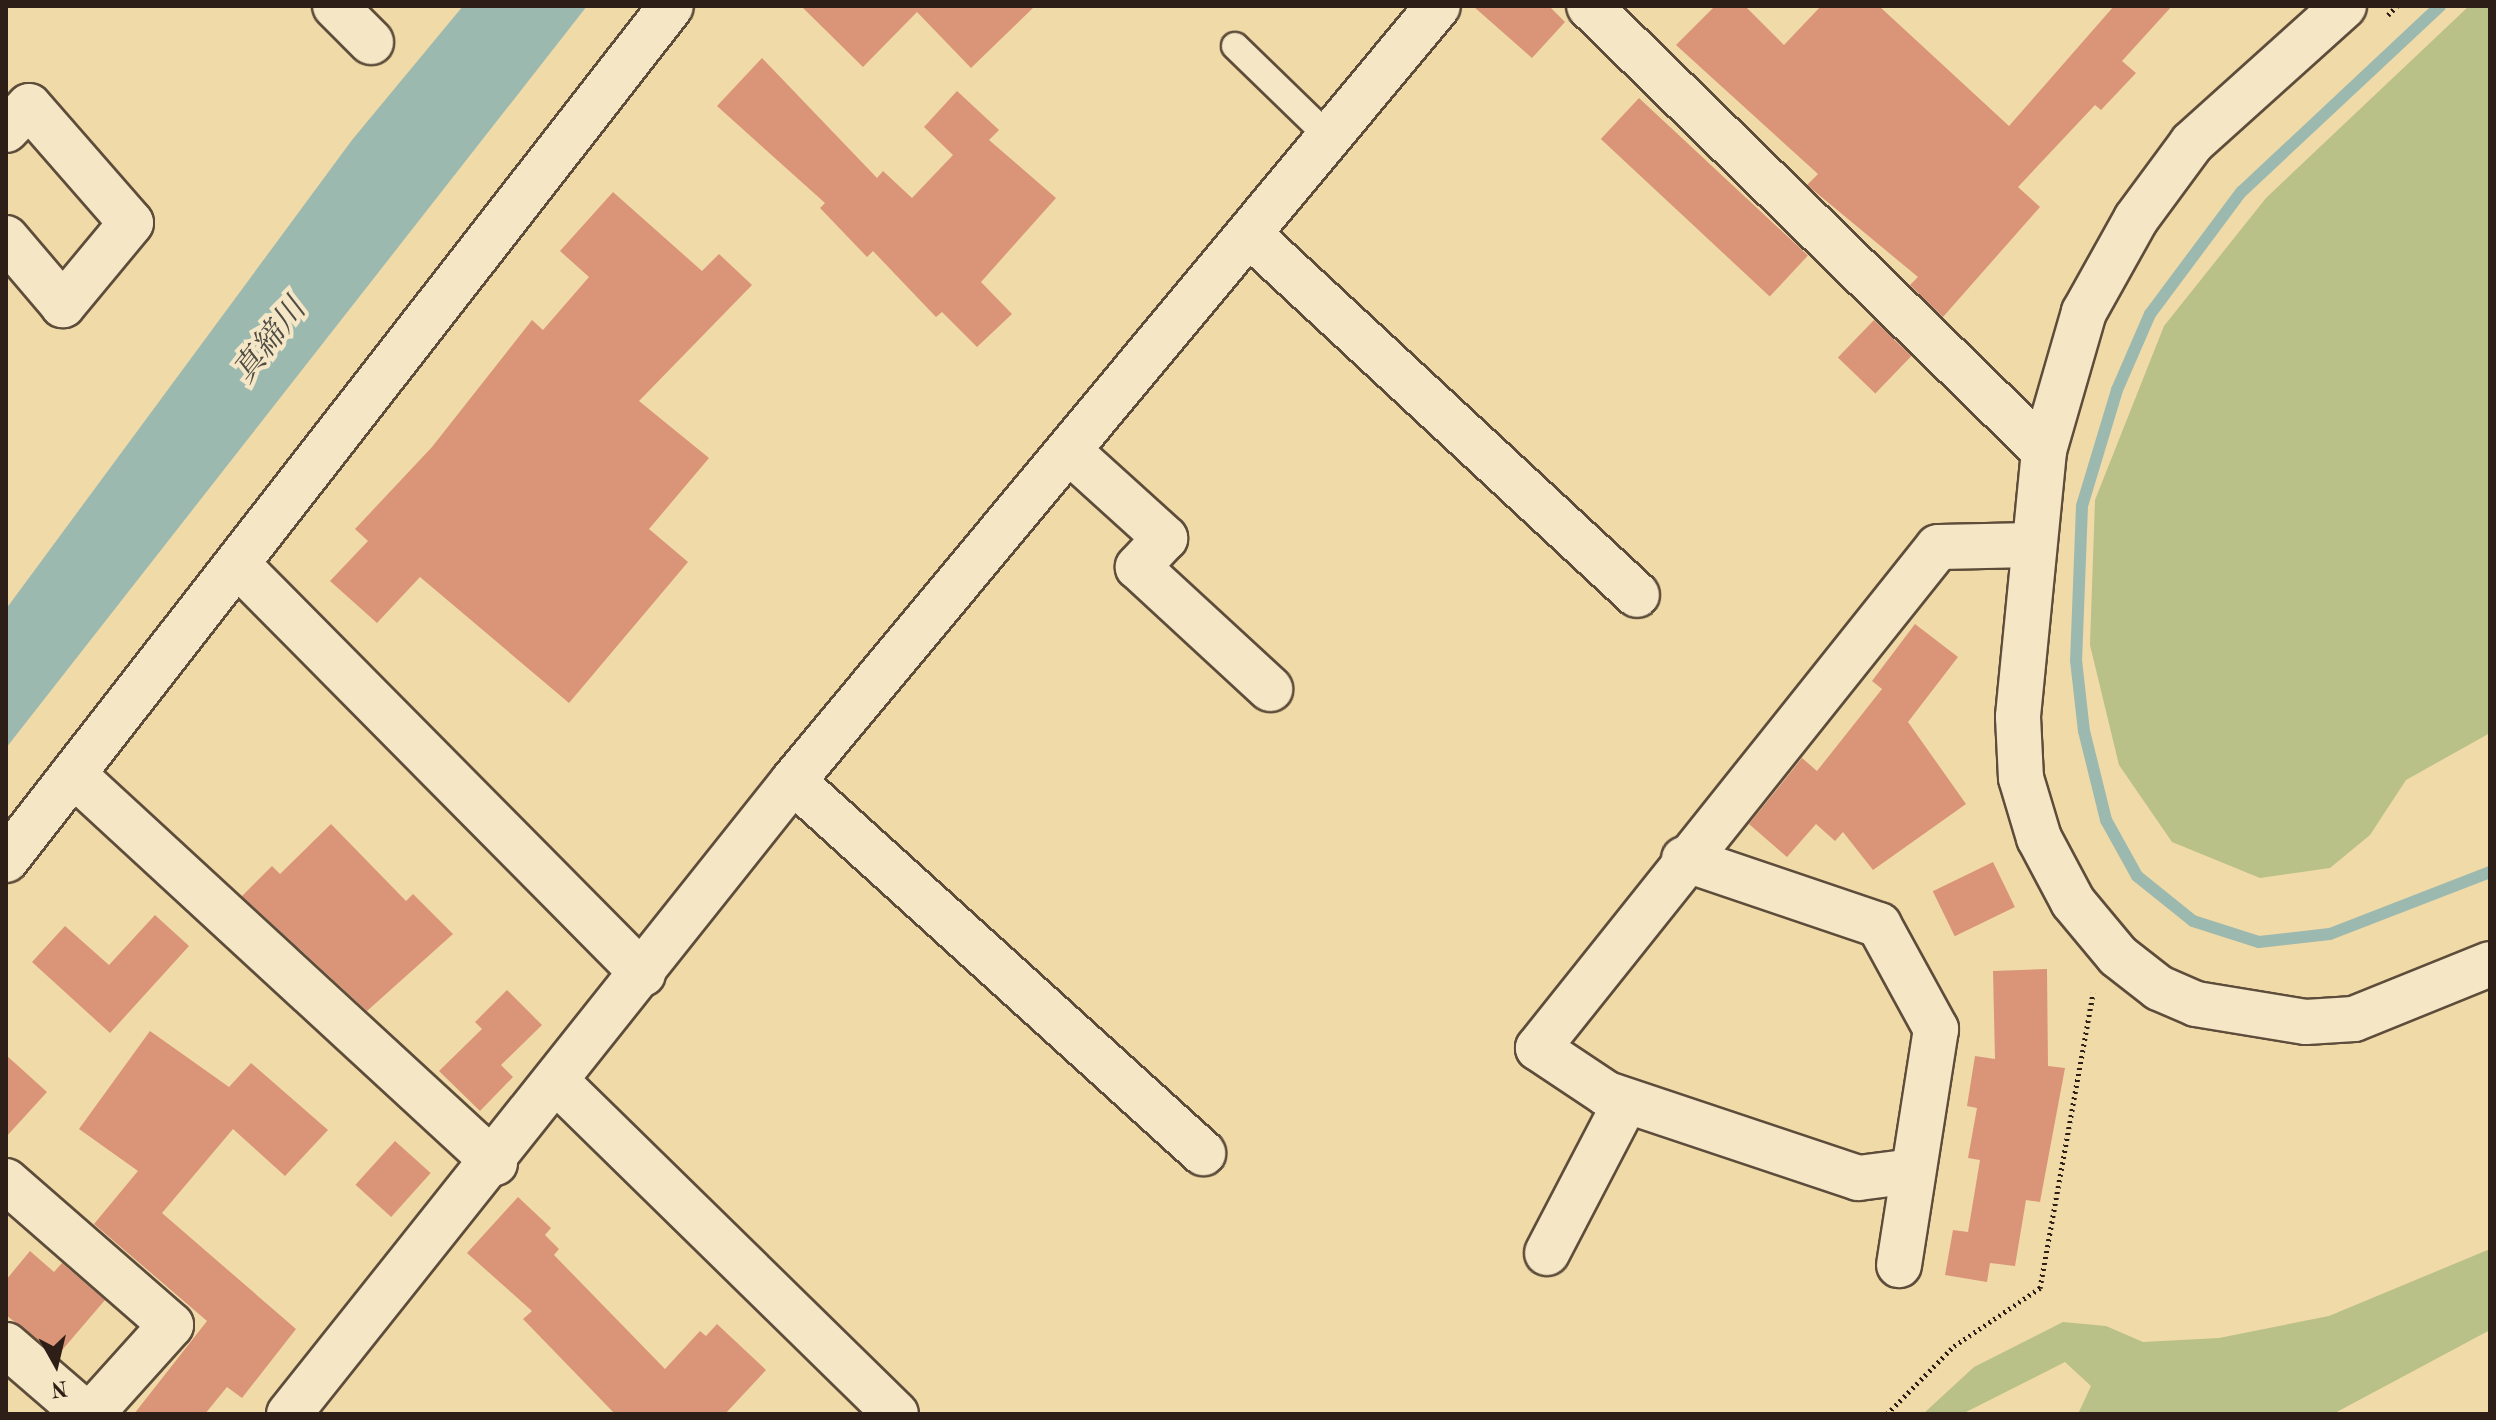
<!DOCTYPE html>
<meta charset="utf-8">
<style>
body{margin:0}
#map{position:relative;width:2496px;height:1420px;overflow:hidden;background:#f0daa8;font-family:"Old Standard TT","Noto Serif JP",serif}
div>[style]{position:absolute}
.green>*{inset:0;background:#b9c088}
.water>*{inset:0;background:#9cb9b0}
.stream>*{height:12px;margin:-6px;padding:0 6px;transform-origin:6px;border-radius:6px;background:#9cb9b0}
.building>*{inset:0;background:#da9578;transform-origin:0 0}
.path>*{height:5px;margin-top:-2.5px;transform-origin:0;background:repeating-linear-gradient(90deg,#2d1e17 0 2px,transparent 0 6px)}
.roads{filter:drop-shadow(2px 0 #5e4d3b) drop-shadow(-2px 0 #5e4d3b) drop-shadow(0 2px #5e4d3b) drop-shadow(0 -2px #5e4d3b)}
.lane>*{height:26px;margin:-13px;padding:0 13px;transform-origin:13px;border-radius:13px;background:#f5e7c6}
.street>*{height:44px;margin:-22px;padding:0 22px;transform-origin:22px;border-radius:22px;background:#f5e7c6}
.secondary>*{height:44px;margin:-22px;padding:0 22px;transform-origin:22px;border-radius:22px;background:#f5e7c6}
span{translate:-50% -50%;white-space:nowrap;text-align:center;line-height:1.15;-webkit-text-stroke:8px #f5e7c6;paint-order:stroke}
.water-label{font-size:32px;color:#4e4c45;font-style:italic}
.frame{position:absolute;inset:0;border:8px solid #2d1e17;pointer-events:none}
.north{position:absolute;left:16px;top:1324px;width:80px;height:80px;-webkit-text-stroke:6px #f5e7c6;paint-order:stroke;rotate:172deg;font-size:22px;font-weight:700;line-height:32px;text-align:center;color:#2d1e17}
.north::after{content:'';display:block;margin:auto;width:28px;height:36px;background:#2d1e17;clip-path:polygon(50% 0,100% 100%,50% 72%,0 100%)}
</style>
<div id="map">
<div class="green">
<i style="clip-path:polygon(2469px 6px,2490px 6px,2490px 733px,2406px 780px,2370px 835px,2330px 868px,2260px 878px,2172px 842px,2119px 765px,2090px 645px,2095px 500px,2164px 326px,2266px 198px)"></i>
<i style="clip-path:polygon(2490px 1249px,2490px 1330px,2333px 1414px,2078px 1414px,2091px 1386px,2065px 1362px,1962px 1414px,1923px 1414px,1974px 1367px,2063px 1322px,2106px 1326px,2143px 1342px,2219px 1338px,2329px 1316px)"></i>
</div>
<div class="water">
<i style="clip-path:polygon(463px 6px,587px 6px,6px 748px,6px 609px,352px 140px)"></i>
</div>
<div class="stream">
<i style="left:2440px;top:6px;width:272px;rotate:136.9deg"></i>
<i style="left:2241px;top:192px;width:152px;rotate:126.7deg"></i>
<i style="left:2150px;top:314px;width:83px;rotate:113.5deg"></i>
<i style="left:2117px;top:390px;width:121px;rotate:106.8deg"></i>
<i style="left:2082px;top:506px;width:154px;rotate:92.2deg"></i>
<i style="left:2076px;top:660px;width:71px;rotate:83.6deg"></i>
<i style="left:2084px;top:731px;width:92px;rotate:76.1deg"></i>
<i style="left:2106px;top:820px;width:64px;rotate:61deg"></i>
<i style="left:2137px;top:876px;width:72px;rotate:38.8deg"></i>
<i style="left:2193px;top:921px;width:69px;rotate:17.7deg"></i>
<i style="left:2259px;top:942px;width:71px;rotate:-6.4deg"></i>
<i style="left:2330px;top:934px;width:172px;rotate:-21.2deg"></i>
</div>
<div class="building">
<i style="clip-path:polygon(801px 6px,1035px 6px,971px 68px,917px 12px,863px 67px)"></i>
<i style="clip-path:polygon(1473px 6px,1549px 6px,1565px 22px,1532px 58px)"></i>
<i style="clip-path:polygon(1715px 6px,1745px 6px,1784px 45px,1821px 6px,1879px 6px,2009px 126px,2114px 6px,2172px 6px,2122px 61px,2136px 73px,2101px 110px,2095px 105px,2018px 187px,2040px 207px,1943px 317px,1910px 285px,1918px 277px,1807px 185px,1818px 174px,1676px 45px)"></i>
<i style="clip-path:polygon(762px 58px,877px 178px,883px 171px,912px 198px,953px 155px,924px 127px,957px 91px,999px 130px,989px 140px,1056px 198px,981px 282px,1012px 314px,977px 347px,942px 312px,936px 317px,873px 251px,867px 257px,820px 208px,825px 203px,717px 106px)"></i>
<i style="left:1639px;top:98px;width:231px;height:56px;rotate:43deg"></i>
<i style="clip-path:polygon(613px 192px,702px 271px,719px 254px,752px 285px,639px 401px,709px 458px,649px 529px,688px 562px,569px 703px,420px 577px,377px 623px,330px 581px,368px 541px,355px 529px,432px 447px,532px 320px,543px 330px,589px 277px,560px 251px)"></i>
<i style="left:1874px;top:320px;width:52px;height:52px;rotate:44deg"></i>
<i style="clip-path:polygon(1915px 624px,1958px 657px,1908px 722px,1966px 804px,1873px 870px,1843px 832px,1835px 841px,1816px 824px,1787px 857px,1749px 824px,1802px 758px,1817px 771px,1882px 689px,1872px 681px)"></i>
<i style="clip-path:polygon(331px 824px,406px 901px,413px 894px,453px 934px,367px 1011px,242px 896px,272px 866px,280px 874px)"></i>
<i style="left:1993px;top:862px;width:50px;height:67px;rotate:64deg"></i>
<i style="clip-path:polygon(155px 915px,189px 946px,110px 1033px,32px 962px,65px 926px,109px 965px)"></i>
<i style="clip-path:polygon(2047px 969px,2048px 1066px,2065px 1068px,2040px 1202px,2026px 1200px,2015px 1266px,1990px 1263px,1987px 1282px,1945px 1275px,1953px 1230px,1968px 1232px,1980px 1160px,1968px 1158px,1977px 1108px,1967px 1106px,1975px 1056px,1995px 1059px,1993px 971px)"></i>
<i style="clip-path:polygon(507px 990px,542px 1025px,501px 1065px,513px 1077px,480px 1111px,439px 1071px,482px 1029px,475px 1022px)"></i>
<i style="clip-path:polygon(150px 1031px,229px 1087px,251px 1063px,328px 1130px,285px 1176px,233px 1129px,162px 1213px,296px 1329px,242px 1398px,227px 1387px,205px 1414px,134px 1414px,207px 1321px,94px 1224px,138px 1171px,79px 1129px)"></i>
<i style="clip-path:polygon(6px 1055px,47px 1092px,6px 1137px)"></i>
<i style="left:395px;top:1141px;width:48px;height:59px;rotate:42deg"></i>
<i style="clip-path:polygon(518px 1197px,551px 1228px,545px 1235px,559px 1249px,554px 1255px,665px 1369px,700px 1331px,706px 1336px,717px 1324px,766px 1370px,725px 1414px,615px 1414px,523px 1319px,532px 1311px,467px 1253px)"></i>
<i style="clip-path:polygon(30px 1251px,54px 1272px,62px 1263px,105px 1300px,57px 1356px,6px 1315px,6px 1280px)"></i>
</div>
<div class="path">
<i style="left:2388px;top:15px;width:13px;rotate:-45deg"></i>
<i style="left:1887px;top:1414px;width:95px;rotate:-45.4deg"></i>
<i style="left:1954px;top:1346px;width:104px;rotate:-34deg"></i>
<i style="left:2040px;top:1288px;width:300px;rotate:-79.8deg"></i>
</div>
<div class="roads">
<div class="lane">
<i style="left:1235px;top:46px;width:129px;rotate:44.1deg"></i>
</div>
<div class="street">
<i style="left:335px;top:6px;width:51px;rotate:45deg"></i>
<i style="left:1589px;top:6px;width:636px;rotate:44.36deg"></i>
<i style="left:6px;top:130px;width:33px;rotate:-46deg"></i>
<i style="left:29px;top:106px;width:155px;rotate:48.9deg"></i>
<i style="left:131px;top:223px;width:107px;rotate:129.7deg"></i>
<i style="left:63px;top:305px;width:88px;rotate:-130.4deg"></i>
<i style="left:1251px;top:236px;width:527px;rotate:42.92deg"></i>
<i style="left:1069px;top:451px;width:130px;rotate:42.2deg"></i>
<i style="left:1165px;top:538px;width:40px;rotate:133deg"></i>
<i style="left:1138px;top:567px;width:180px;rotate:42.7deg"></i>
<i style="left:237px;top:564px;width:577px;rotate:45.28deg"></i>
<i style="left:73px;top:774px;width:574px;rotate:42.67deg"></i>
<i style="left:793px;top:781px;width:554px;rotate:42.22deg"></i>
<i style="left:1684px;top:859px;width:206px;rotate:18.7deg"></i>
<i style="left:1879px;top:925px;width:119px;rotate:61.3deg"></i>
<i style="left:1936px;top:1029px;width:239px;rotate:98.9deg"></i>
<i style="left:558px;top:1083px;width:473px;rotate:44.4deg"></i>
<i style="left:1913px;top:1171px;width:55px;rotate:172.7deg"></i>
<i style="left:1858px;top:1178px;width:265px;rotate:-161.5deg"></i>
<i style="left:1607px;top:1094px;width:83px;rotate:-146.3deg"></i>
<i style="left:1538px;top:1048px;width:641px;rotate:-51.4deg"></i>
<i style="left:1938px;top:547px;width:95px;rotate:-1.2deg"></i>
<i style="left:6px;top:1181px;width:219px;rotate:41.1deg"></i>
<i style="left:171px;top:1325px;width:120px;rotate:132deg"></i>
<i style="left:1547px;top:1253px;width:171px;rotate:-62.5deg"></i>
<i style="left:6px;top:1345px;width:106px;rotate:40.8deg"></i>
<i style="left:289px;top:1414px;width:809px;rotate:-51.47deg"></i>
<i style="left:793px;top:781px;width:1008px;rotate:-50.23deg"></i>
</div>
<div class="secondary">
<i style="left:2344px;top:6px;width:205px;rotate:138deg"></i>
<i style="left:2192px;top:143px;width:94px;rotate:126.4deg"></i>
<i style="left:2136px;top:219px;width:107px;rotate:119.2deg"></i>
<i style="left:2084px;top:312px;width:145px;rotate:106.1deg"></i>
<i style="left:2044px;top:451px;width:267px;rotate:95.6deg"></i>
<i style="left:2018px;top:717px;width:61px;rotate:87.2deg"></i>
<i style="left:2021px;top:778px;width:63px;rotate:73.3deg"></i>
<i style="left:2039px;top:838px;width:72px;rotate:62deg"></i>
<i style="left:2073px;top:902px;width:70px;rotate:50.2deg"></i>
<i style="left:2118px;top:956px;width:52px;rotate:38deg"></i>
<i style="left:2159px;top:988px;width:40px;rotate:23.4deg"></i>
<i style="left:2196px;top:1004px;width:111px;rotate:9.3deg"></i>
<i style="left:2306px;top:1022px;width:48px;rotate:-3.6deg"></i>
<i style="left:2354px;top:1019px;width:147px;rotate:-22deg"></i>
<i style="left:6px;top:860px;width:1082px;rotate:-52.09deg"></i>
</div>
</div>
<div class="water-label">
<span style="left:271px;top:342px;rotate:-52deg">真締川</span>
</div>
<div class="frame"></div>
<div class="north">N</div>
</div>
